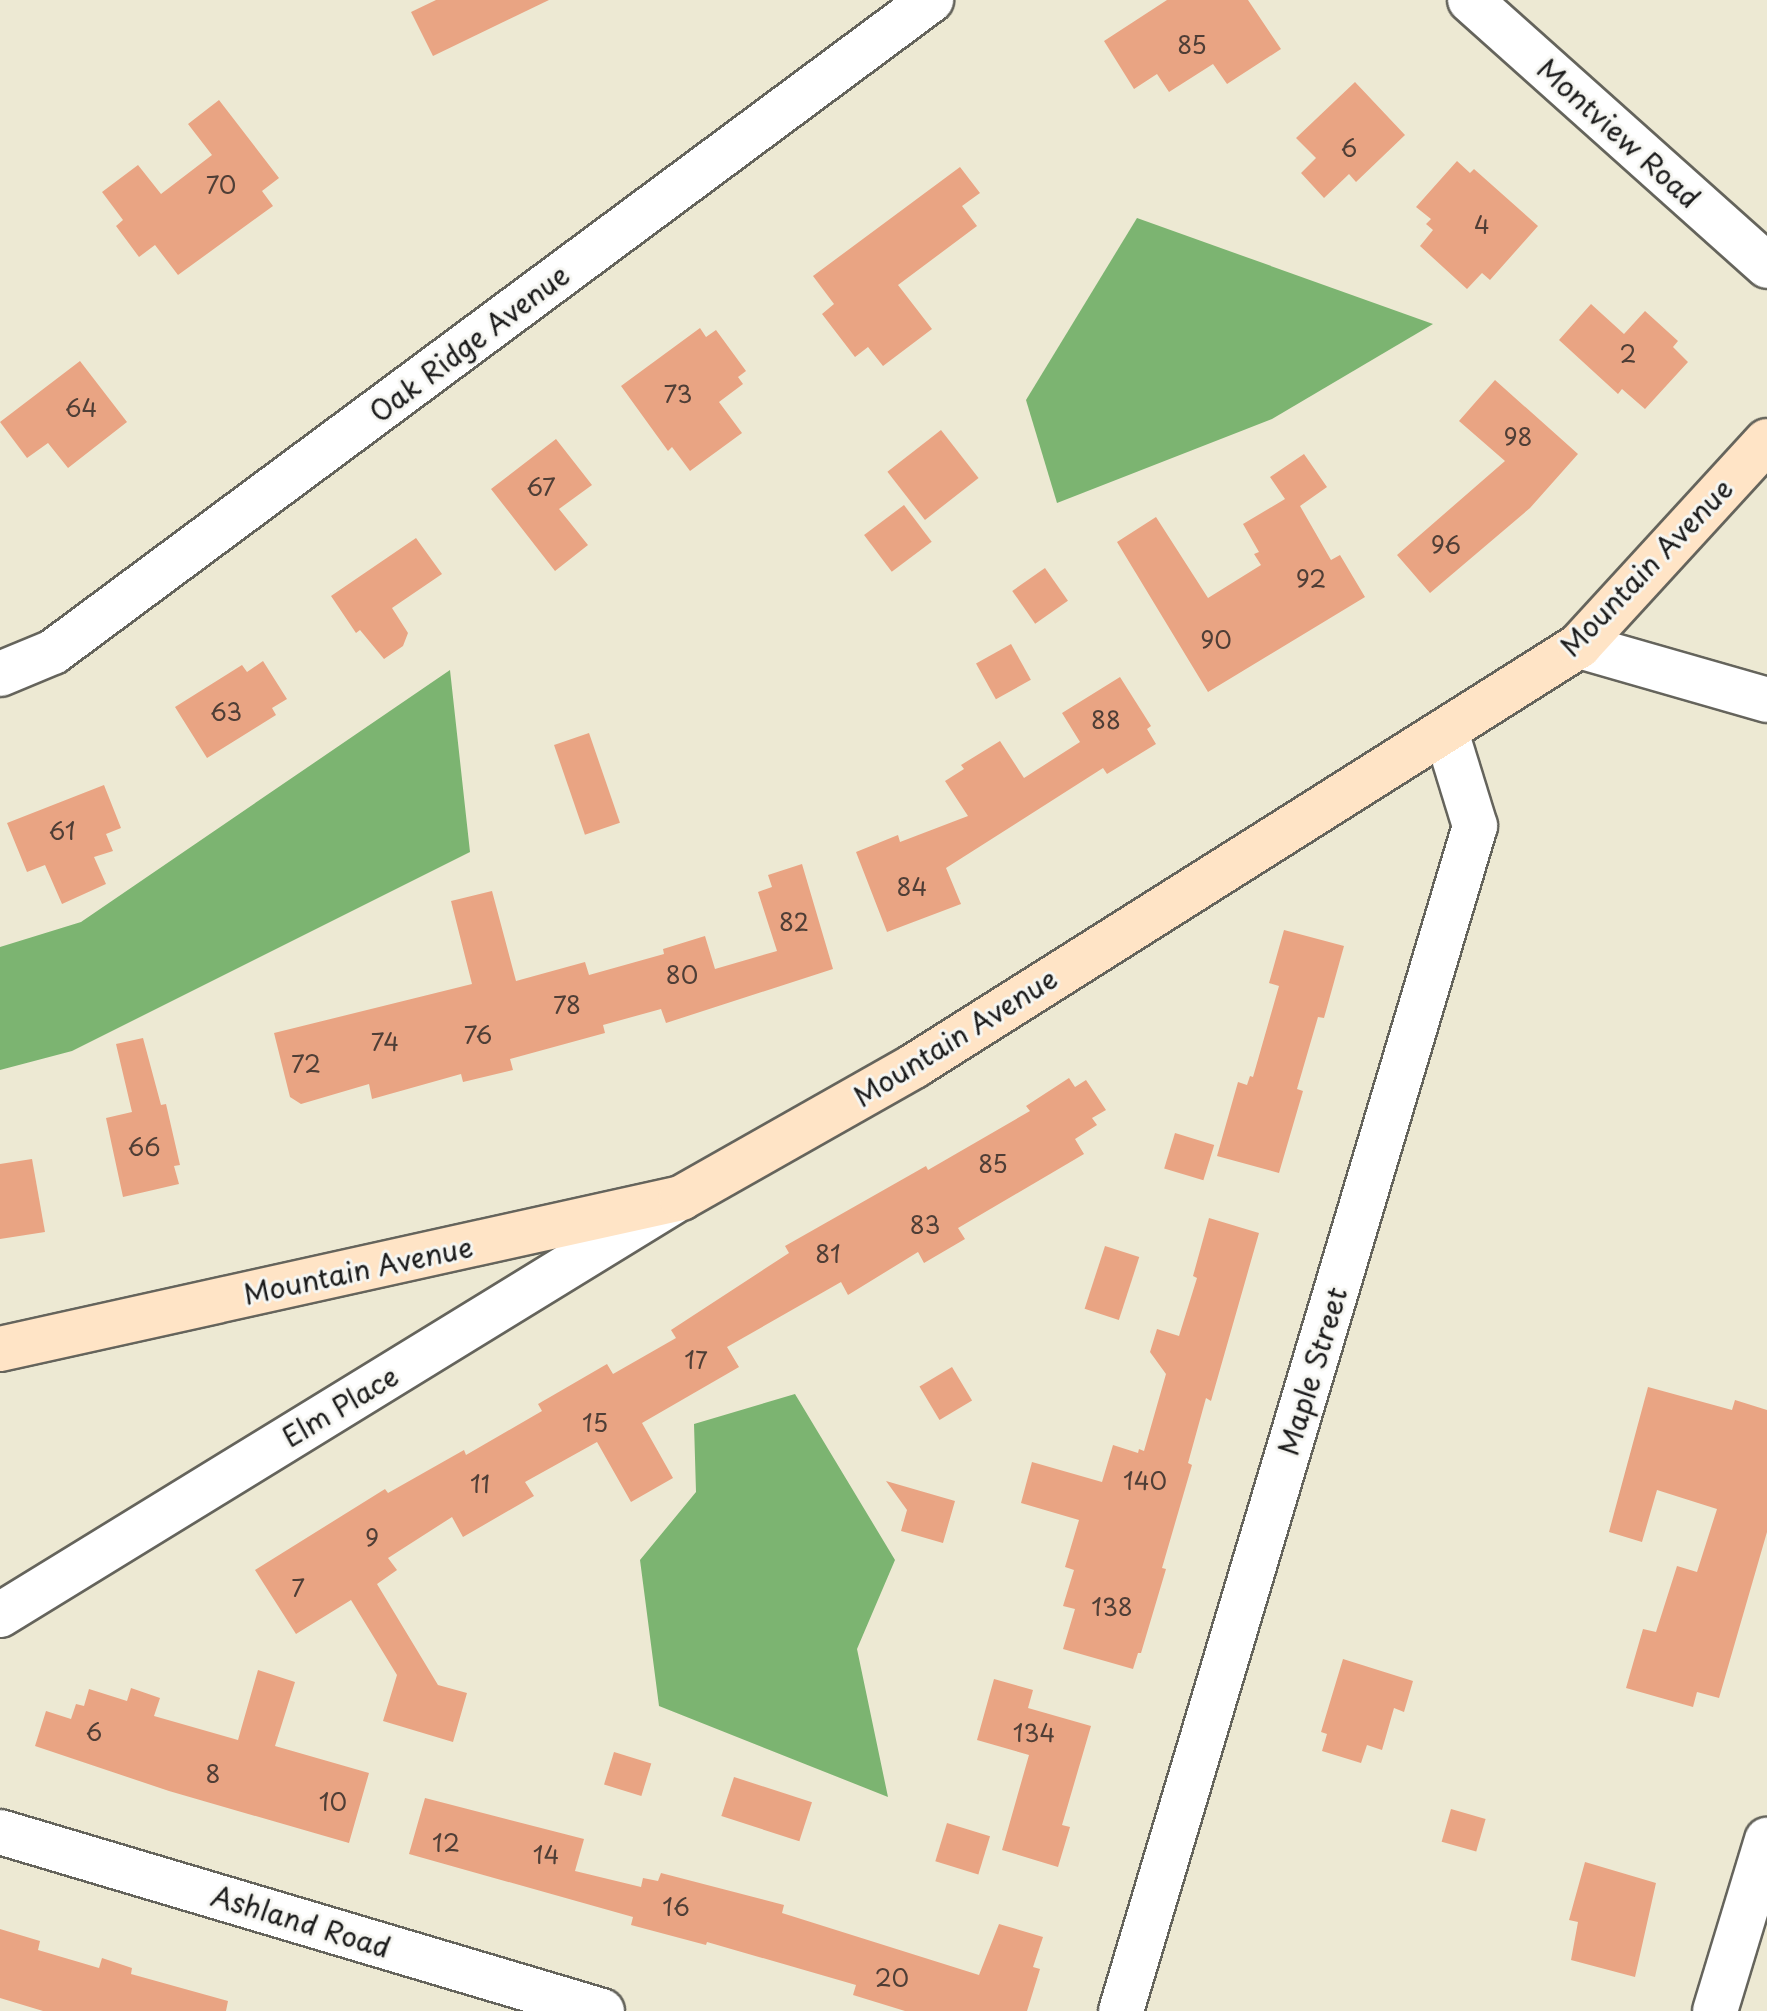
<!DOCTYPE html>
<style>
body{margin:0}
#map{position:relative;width:1767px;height:2011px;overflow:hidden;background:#ede9d3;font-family:"Playpen Sans",sans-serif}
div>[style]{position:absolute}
.forest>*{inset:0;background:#7cb471}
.building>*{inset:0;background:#e9a483;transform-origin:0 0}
.roads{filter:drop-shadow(2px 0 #65645c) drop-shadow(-2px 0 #65645c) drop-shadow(0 2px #65645c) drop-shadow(0 -2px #65645c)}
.minor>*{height:44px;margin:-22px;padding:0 22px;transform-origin:22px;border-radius:22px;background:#fff}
.tertiary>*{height:44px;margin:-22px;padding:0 22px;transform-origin:22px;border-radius:22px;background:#fff}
.secondary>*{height:44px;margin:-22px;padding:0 22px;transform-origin:22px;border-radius:22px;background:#ffe4c6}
span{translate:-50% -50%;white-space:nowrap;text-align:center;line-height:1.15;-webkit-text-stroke:6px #f6f6f2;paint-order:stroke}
.number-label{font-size:24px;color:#4f3e36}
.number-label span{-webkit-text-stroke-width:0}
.street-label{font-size:28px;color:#1c1c1c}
</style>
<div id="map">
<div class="forest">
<i style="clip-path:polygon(1137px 218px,1433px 324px,1272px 419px,1057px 503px,1026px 400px)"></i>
<i style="clip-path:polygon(450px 670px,470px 852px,72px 1051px,0 1070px,0 947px,81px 922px)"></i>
<i style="clip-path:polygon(795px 1394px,895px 1560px,857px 1649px,888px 1797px,659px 1706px,640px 1560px,696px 1492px,694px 1424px)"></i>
</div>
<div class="building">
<i style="clip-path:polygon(436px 0,549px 0,433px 56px,411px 12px)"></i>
<i style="clip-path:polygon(1167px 0,1248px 0,1281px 49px,1227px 84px,1213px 64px,1169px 92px,1157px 74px,1134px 89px,1104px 41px)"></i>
<i style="clip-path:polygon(1355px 82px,1405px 135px,1356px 182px,1349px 174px,1324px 198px,1301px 173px,1316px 158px,1296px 138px)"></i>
<i style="clip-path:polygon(219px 100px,279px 178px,262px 191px,273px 206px,178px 275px,155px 245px,139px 257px,116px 226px,123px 220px,102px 192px,138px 165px,161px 194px,212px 155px,188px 124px)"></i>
<i style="clip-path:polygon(1457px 161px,1470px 173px,1474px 169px,1538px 226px,1490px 280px,1482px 273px,1467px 289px,1420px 246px,1433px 230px,1426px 224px,1431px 219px,1416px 207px)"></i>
<i style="clip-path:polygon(960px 167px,980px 193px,962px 206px,977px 226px,898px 285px,932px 329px,883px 366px,868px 347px,855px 357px,822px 314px,834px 304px,813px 276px)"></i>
<i style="clip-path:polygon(1591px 304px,1624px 334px,1645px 311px,1678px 341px,1673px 347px,1688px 362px,1645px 409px,1622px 389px,1618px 394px,1559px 340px)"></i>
<i style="clip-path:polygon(700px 328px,706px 337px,716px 330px,746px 371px,738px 377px,743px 384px,719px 402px,742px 433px,690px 471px,672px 447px,668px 451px,621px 386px)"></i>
<i style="clip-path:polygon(80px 361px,127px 422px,68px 468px,48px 443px,27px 458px,0 422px)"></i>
<i style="clip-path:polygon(1495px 380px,1578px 454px,1530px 508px,1430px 593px,1397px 555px,1505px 461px,1459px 421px)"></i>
<i style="left:941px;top:430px;width:61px;height:68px;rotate:52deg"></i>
<i style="clip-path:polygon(556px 439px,592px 485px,559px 509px,588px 545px,555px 571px,491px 489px)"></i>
<i style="clip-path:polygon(1304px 454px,1327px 487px,1300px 506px,1331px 560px,1340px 555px,1365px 597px,1208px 692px,1117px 542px,1156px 517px,1208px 598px,1261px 565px,1254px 554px,1259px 552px,1243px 524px,1285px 499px,1270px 477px)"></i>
<i style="left:904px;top:505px;width:46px;height:50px;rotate:53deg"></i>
<i style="clip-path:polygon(416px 538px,442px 574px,392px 608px,408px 633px,403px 646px,384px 659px,360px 630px,356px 633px,331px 596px)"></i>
<i style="left:1045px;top:568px;width:40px;height:40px;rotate:55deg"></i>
<i style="left:1011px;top:644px;width:41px;height:40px;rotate:61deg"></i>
<i style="clip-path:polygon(263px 661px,287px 699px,272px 708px,276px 715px,207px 758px,175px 707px,242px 665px,247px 672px)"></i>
<i style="clip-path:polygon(1120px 677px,1151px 726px,1147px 729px,1156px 744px,1107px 774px,1103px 768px,946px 868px,961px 904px,887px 932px,856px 852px,898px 835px,900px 842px,968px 816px,945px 781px,964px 769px,961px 765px,1000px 741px,1024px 778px,1080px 742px,1062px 713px)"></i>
<i style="left:589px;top:733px;width:95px;height:37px;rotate:71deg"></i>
<i style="clip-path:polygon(104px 785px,121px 828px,106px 834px,113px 851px,94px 857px,106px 884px,62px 904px,45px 865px,27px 872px,7px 823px)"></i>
<i style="clip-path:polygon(802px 864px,833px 969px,666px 1023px,661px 1009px,603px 1025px,605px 1033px,510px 1059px,513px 1070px,463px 1082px,461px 1074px,372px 1099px,369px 1084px,301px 1104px,290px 1097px,274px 1033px,472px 984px,451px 901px,492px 891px,516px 981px,585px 962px,589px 975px,664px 954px,663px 949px,705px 936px,715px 969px,777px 951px,758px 892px,772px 887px,768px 875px)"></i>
<i style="clip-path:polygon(1284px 930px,1344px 946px,1324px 1018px,1318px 1017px,1297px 1089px,1303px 1091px,1279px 1173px,1217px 1156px,1238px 1082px,1247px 1085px,1250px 1076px,1253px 1077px,1279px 986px,1269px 983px)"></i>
<i style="clip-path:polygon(143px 1038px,161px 1105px,166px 1104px,180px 1165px,174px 1166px,179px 1184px,123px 1197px,106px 1118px,132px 1112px,116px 1044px)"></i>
<i style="clip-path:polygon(1069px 1078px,1075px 1087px,1086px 1080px,1106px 1110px,1092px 1118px,1097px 1125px,1075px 1139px,1084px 1154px,958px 1228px,965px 1239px,924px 1263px,918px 1252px,848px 1295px,841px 1282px,727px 1347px,739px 1367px,642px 1423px,673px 1478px,631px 1502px,597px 1442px,525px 1482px,534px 1496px,463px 1537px,452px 1517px,388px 1558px,397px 1570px,377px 1584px,438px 1685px,467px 1693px,453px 1742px,383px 1721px,397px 1675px,351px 1600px,296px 1634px,255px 1570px,385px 1489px,388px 1493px,464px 1450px,466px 1455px,542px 1411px,538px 1404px,607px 1364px,613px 1374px,676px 1338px,671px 1330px,789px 1253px,785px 1246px,926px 1166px,928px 1170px,1030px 1111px,1026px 1106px)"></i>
<i style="left:1175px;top:1133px;width:41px;height:37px;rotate:17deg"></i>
<i style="clip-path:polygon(32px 1159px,45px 1232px,0 1239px,0 1164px)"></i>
<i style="clip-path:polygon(1209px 1218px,1259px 1233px,1211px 1401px,1206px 1398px,1188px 1463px,1192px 1465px,1162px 1568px,1166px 1569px,1141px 1653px,1138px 1653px,1133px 1669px,1063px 1649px,1075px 1609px,1063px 1606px,1074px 1570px,1065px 1567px,1079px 1520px,1021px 1503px,1032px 1462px,1102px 1482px,1113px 1445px,1138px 1453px,1139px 1449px,1144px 1451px,1166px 1374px,1150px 1352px,1157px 1329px,1179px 1336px,1197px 1278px,1193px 1276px)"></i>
<i style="left:1105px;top:1246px;width:36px;height:66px;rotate:18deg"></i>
<i style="left:952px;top:1367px;width:39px;height:38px;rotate:59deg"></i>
<i style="clip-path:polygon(1648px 1387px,1732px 1410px,1735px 1400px,1767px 1410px,1767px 1532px,1719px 1698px,1697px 1692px,1693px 1707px,1626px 1688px,1643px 1629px,1656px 1632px,1677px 1566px,1697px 1572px,1717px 1509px,1657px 1490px,1642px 1542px,1609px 1532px)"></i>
<i style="clip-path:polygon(886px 1481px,955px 1501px,943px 1543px,901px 1531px,907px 1510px)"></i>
<i style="clip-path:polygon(1343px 1659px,1413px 1681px,1404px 1712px,1394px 1708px,1382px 1750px,1367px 1745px,1361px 1763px,1322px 1751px,1327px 1734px,1321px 1732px)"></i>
<i style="clip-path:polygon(258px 1670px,295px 1682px,275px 1746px,369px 1773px,349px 1843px,169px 1791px,35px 1746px,46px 1711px,71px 1719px,76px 1704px,84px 1706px,89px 1689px,127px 1701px,131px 1688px,160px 1698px,154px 1716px,238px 1740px)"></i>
<i style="clip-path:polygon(994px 1679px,1033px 1690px,1028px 1708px,1091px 1726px,1062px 1825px,1070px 1827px,1058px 1867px,1002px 1850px,1029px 1755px,977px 1740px)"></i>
<i style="left:614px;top:1752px;width:39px;height:34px;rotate:17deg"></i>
<i style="left:734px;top:1777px;width:82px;height:41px;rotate:18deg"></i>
<i style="clip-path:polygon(425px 1798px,584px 1839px,575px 1871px,641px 1887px,643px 1878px,658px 1881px,661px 1873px,784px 1905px,782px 1913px,979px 1975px,999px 1924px,1043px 1937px,1033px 1967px,1040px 1969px,1027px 2011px,905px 2011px,853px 1995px,856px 1985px,707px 1942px,706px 1945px,631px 1925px,633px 1917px,409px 1854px)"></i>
<i style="left:1451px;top:1809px;width:36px;height:34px;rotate:16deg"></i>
<i style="left:947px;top:1823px;width:45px;height:40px;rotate:17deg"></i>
<i style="clip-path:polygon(1585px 1862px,1656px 1883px,1635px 1977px,1571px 1960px,1578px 1922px,1569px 1920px)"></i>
<i style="clip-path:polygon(0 1929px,40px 1941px,38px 1950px,99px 1968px,102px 1958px,132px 1968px,131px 1974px,228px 2001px,226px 2011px,43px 2011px,0 1998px)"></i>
</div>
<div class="roads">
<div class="minor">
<i style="left:1470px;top:0;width:399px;rotate:41.8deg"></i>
<i style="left:1579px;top:646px;width:196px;rotate:16deg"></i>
<i style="left:0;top:674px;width:57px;rotate:-22.5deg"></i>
<i style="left:53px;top:652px;width:1094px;rotate:-36.6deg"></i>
<i style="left:1121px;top:2011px;width:1237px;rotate:-73.37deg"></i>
<i style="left:1475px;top:826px;width:98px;rotate:-107.1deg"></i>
<i style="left:1715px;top:2011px;width:179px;rotate:-73.1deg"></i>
</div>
<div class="tertiary">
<i style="left:0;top:1615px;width:790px;rotate:-31.54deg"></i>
<i style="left:0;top:1832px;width:628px;rotate:16.56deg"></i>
</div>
<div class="secondary">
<i style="left:0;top:1349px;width:698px;rotate:-12.5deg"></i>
<i style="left:681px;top:1198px;width:268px;rotate:-29.5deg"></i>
<i style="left:914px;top:1066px;width:787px;rotate:-32.28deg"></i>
<i style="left:1579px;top:646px;width:278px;rotate:-47.5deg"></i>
</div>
</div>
<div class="number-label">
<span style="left:1192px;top:45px">85</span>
<span style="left:1349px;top:148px">6</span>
<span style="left:221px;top:185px">70</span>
<span style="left:1482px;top:225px">4</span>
<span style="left:1628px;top:354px">2</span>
<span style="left:678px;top:394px">73</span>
<span style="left:81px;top:408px">64</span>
<span style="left:1518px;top:437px">98</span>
<span style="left:541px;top:487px">67</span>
<span style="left:1446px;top:545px">96</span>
<span style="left:1311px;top:579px">92</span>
<span style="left:1216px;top:640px">90</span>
<span style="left:226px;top:712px">63</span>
<span style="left:1106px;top:720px">88</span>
<span style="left:62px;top:831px">61</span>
<span style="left:912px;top:887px">84</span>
<span style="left:794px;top:922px">82</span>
<span style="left:682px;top:975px">80</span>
<span style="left:567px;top:1005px">78</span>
<span style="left:478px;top:1035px">76</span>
<span style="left:385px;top:1042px">74</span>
<span style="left:306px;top:1064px">72</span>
<span style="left:144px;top:1147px">66</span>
<span style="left:993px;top:1164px">85</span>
<span style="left:925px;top:1225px">83</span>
<span style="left:828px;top:1254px">81</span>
<span style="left:696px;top:1360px">17</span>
<span style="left:595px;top:1423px">15</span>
<span style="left:1145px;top:1481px">140</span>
<span style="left:480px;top:1484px">11</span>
<span style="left:372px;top:1538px">9</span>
<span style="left:298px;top:1588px">7</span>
<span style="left:1112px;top:1607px">138</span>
<span style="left:94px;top:1732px">6</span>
<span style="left:1034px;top:1733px">134</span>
<span style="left:213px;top:1774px">8</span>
<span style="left:333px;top:1802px">10</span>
<span style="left:446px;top:1843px">12</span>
<span style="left:546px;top:1855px">14</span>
<span style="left:676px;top:1907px">16</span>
<span style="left:892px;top:1978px">20</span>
</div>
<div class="street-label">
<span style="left:1619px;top:133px;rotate:42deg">Montview Road</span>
<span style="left:469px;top:343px;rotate:-37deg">Oak Ridge Avenue</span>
<span style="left:1646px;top:567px;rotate:-46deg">Mountain Avenue</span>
<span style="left:955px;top:1037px;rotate:-32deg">Mountain Avenue</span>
<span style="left:358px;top:1270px;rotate:-12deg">Mountain Avenue</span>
<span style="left:1312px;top:1371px;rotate:-73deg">Maple Street</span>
<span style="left:340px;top:1406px;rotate:-31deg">Elm Place</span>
<span style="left:301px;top:1921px;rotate:17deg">Ashland Road</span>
</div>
</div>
